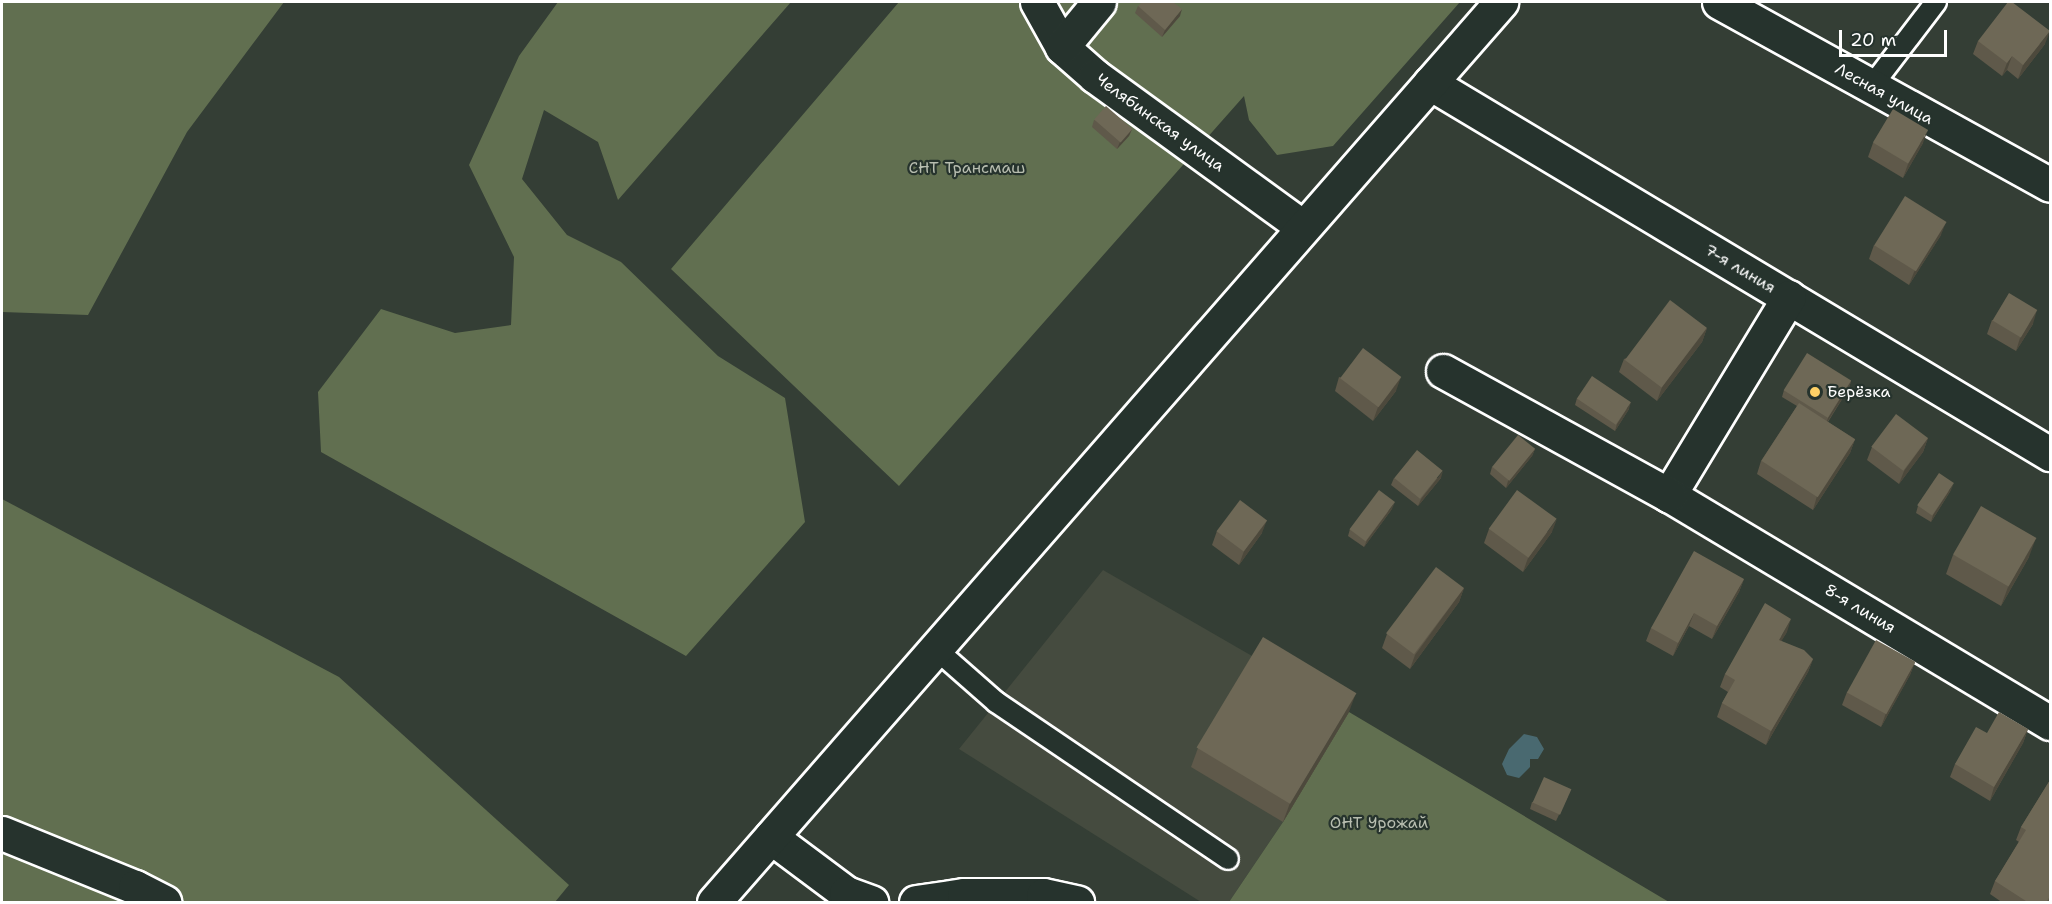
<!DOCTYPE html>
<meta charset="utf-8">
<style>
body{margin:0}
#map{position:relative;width:2052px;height:904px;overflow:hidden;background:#343e35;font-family:"Shantell Sans",sans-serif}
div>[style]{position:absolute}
.built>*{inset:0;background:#454b3f}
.green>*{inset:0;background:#616f50}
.water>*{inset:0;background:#496970}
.roads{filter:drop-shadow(2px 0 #fff) drop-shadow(-2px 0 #fff) drop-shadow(0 2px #fff) drop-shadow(0 -2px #fff)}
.service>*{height:20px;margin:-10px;padding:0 10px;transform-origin:10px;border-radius:10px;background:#26332d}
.minor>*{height:33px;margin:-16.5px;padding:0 16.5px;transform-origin:16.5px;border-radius:16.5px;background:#26332d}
.wall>*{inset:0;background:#5f594a}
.shaded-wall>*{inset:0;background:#4d493c}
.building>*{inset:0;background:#6e6856;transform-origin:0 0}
.dots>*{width:16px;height:16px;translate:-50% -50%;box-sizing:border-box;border:3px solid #26332d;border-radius:50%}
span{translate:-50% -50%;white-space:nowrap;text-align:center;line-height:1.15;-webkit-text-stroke:4.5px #26332d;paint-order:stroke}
.street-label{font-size:16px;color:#fff}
.park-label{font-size:16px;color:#b8beb0}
.poi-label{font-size:16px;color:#fff}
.left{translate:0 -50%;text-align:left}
.frame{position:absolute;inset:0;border:3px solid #fff;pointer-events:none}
.scale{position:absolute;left:1839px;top:30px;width:108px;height:27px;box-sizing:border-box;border:3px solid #fff;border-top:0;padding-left:8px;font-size:18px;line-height:21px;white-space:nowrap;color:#fff;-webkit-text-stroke:4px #26332d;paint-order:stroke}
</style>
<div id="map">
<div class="built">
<i style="clip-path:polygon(1103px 570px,1349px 712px,1283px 822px,1229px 902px,1201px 902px,959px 749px)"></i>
</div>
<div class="green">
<i style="clip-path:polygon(2px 2px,284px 2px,187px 132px,88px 315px,2px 312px)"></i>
<i style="clip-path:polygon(558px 2px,791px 2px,618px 200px,598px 142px,544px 110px,522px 179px,567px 235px,621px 262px,718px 356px,785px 398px,805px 522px,686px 656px,321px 452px,318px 392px,381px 309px,455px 333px,511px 325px,514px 257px,469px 165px,519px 56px)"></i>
<i style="clip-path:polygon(899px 2px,1460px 2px,1333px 146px,1277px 155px,1249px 120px,1244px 96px,899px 486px,671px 269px)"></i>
<i style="clip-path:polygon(2px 499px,339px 677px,569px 885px,555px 902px,2px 902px)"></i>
<i style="clip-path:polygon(1349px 712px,1669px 902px,1229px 902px,1283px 822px)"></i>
</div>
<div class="water">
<i style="clip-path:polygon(1524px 734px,1537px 737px,1544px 749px,1538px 759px,1530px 759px,1530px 767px,1519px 778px,1507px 775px,1502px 764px,1509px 749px)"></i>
</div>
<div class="roads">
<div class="service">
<i style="left:1871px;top:87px;width:107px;rotate:-52.6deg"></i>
<i style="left:937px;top:650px;width:79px;rotate:41.4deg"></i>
<i style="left:996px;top:702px;width:280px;rotate:34.1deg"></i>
</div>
<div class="minor">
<i style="left:1037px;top:2px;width:51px;rotate:60.9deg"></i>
<i style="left:1062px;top:47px;width:44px;rotate:41.3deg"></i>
<i style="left:1095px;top:76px;width:257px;rotate:36deg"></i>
<i style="left:1719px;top:2px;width:378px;rotate:28.9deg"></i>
<i style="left:1062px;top:47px;width:58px;rotate:-50.6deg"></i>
<i style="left:1430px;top:83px;width:723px;rotate:30.9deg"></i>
<i style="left:1789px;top:297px;width:232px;rotate:121.2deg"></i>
<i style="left:1669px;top:495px;width:444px;rotate:30.9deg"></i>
<i style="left:1443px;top:371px;width:258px;rotate:28.8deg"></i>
<i style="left:2px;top:833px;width:144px;rotate:22.1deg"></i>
<i style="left:135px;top:887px;width:33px;rotate:27deg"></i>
<i style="left:771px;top:837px;width:94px;rotate:36.7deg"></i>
<i style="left:846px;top:893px;width:27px;rotate:20deg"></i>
<i style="left:714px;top:902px;width:1196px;rotate:-48.83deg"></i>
<i style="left:916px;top:902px;width:49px;rotate:-8.3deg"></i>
<i style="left:964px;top:895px;width:79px"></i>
<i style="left:1043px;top:895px;width:35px;rotate:12deg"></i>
</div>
</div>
<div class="wall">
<i style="clip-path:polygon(1138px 6px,1180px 16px,1162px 37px,1135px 13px)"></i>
<i style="clip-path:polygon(1978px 41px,2045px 44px,2018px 79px,2007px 70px,2002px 76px,1973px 54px)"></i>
<i style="clip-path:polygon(1094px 120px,1132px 129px,1129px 136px,1117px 149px,1092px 127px)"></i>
<i style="clip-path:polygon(1873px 143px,1923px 143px,1903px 178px,1868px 157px)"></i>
<i style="clip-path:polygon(1941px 235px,1909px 285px,1869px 259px,1874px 245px)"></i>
<i style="clip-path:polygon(1992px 320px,2033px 324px,2016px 351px,1987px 334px)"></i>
<i style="clip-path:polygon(1707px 328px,1702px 342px,1657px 401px,1619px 372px,1624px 359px)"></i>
<i style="clip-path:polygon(1339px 377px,1396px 391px,1373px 421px,1335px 391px)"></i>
<i style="clip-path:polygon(1851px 381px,1849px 388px,1828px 422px,1855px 439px,1850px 453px,1813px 510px,1757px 474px,1761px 461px,1797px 406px,1782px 397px,1784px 390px)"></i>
<i style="clip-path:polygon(1577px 398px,1629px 409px,1615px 431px,1575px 405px)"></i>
<i style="clip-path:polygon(1928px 438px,1923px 452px,1899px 484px,1867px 460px,1872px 447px)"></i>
<i style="clip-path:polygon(1535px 449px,1532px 456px,1506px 488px,1490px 474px,1492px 467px)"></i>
<i style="clip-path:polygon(1394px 478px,1441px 478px,1418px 506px,1391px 485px)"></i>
<i style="clip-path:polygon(1951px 490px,1931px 522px,1916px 513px,1918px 506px)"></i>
<i style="clip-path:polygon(1392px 509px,1364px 547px,1348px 536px,1350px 529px)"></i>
<i style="clip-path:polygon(1489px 529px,1552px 532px,1523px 572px,1484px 543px)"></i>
<i style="clip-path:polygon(1217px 531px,1262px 533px,1239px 565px,1212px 545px)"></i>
<i style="clip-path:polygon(1953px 555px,2029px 557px,2001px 606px,1946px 574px)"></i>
<i style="clip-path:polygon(1744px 579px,1739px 592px,1712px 639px,1689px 626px,1673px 656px,1646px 641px,1651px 628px)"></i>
<i style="clip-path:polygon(1464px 588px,1459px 602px,1410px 669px,1382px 648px,1387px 634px)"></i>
<i style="clip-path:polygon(1787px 632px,1781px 641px,1813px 659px,1808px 672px,1766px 745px,1717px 717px,1722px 703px,1728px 692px,1720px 687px,1725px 674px)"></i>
<i style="clip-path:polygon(1915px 662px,1910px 675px,1881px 727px,1842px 705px,1847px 692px)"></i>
<i style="clip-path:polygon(1349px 712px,1283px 822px,1191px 767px,1198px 748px)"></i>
<i style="clip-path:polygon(2028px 729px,2023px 743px,1990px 801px,1950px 777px,1955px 764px,1987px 733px)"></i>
<i style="clip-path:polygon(2050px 780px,2050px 903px,2003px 903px,1990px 894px,1995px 881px,2019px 842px,2016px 840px,2021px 827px)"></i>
<i style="clip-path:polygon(1568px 796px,1556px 821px,1530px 809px,1532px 802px)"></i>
</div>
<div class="shaded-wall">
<i style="clip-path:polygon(1182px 9px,1180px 16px,1162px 37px,1165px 30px)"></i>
<i style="clip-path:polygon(2050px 31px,2045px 44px,2018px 79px,2023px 65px)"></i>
<i style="clip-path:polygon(2012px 56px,2007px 70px,2002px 76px,2007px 63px)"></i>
<i style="clip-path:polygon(1132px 129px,1129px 136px,1117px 149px,1120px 142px)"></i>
<i style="clip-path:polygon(1928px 130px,1923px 143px,1903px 178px,1908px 164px)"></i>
<i style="clip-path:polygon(1946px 222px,1941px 235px,1909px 285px,1914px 272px)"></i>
<i style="clip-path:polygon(2037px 310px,2033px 324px,2016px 351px,2020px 338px)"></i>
<i style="clip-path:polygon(1707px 328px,1702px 342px,1657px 401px,1662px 387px)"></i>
<i style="clip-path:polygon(1401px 377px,1396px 391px,1373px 421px,1378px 407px)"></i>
<i style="clip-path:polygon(1851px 381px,1849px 388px,1826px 424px,1828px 418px)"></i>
<i style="clip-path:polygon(1631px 402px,1629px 409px,1615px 431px,1617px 424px)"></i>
<i style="clip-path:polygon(1928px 438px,1923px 452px,1899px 484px,1904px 471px)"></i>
<i style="clip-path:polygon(1855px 439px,1850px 453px,1813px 510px,1817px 496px)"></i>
<i style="clip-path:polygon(1535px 449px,1532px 456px,1506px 488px,1508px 481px)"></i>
<i style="clip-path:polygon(1443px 471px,1441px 478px,1418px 506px,1421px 499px)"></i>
<i style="clip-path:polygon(1954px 483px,1951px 490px,1931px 522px,1933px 515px)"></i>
<i style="clip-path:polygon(1395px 502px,1392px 509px,1364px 547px,1367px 540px)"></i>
<i style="clip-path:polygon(1557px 519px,1552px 532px,1523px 572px,1528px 558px)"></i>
<i style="clip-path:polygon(1267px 520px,1262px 533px,1239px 565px,1244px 551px)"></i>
<i style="clip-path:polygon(2036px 538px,2029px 557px,2001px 606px,2008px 587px)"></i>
<i style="clip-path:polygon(1744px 579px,1739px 592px,1712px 639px,1717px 626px)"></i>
<i style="clip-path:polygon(1464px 588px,1459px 602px,1410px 669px,1415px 655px)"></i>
<i style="clip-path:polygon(1694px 613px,1689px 626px,1673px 656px,1678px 643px)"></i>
<i style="clip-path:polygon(1791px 619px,1787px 632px,1774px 653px,1779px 640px)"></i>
<i style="clip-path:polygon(1813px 659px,1808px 672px,1766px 745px,1771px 731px)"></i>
<i style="clip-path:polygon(1915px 662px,1910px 675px,1881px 727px,1886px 713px)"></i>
<i style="clip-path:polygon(1356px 693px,1349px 712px,1283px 822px,1290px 803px)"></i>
<i style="clip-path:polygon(2028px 729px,2023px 743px,1990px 801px,1994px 787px)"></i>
</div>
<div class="building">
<i style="clip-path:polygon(1142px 2px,1173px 2px,1182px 9px,1165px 30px,1138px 6px)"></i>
<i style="clip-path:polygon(2008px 2px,2012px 2px,2050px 31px,2023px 65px,2012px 56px,2007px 63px,1978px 41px)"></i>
<i style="left:1106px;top:106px;width:35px;height:18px;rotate:41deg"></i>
<i style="left:1893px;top:109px;width:41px;height:39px;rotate:31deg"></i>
<i style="left:1905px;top:196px;width:49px;height:58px;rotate:32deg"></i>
<i style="left:2009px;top:293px;width:33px;height:32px;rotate:31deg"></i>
<i style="left:1670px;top:300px;width:46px;height:75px;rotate:37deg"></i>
<i style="left:1363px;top:348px;width:48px;height:38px;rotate:37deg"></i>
<i style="left:1807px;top:353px;width:52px;height:44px;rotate:32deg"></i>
<i style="left:1592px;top:376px;width:47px;height:27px;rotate:34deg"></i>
<i style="left:1799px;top:403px;width:67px;height:69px;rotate:33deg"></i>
<i style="left:1896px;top:414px;width:40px;height:41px;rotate:37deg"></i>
<i style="left:1518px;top:435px;width:22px;height:41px;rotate:39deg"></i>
<i style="left:1417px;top:450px;width:33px;height:36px;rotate:39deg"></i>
<i style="left:1939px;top:473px;width:18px;height:39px;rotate:34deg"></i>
<i style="left:1379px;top:490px;width:20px;height:49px;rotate:37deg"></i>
<i style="left:1517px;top:490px;width:49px;height:48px;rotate:36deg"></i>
<i style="left:1240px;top:500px;width:34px;height:39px;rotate:37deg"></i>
<i style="left:1981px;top:506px;width:64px;height:56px;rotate:30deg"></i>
<i style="clip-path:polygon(1694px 551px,1744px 579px,1717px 626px,1694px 613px,1678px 643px,1651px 628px)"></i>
<i style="left:1436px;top:567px;width:35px;height:83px;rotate:37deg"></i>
<i style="clip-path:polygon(1765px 603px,1791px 619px,1779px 640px,1804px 650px,1813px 659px,1771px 731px,1722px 703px,1735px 680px,1725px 674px)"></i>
<i style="left:1263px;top:637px;width:109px;height:129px;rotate:31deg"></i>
<i style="left:1876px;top:640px;width:45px;height:60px;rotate:29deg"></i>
<i style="clip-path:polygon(1999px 712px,2028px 729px,1994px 787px,1955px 764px,1976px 727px,1987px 733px)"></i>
<i style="left:1544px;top:777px;width:30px;height:28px;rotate:24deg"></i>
<i style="clip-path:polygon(2050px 780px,2050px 896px,2046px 903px,2029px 903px,1995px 881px,2026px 830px,2021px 827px)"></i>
</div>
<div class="dots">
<i style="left:1815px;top:392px;background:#ffd166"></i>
</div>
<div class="street-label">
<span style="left:1884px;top:94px;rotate:29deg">Лесная улица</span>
<span style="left:1160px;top:123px;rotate:36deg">Челябинская улица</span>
<span style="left:1740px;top:269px;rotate:31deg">7-я линия</span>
<span style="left:1860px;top:609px;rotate:31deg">8-я линия</span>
</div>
<div class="park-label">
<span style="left:967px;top:168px">СНТ Трансмаш</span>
<span style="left:1379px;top:823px">ОНТ Урожай</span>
</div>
<div class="poi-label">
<span class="left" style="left:1827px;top:392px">Берёзка</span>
</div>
<div class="frame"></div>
<div class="scale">20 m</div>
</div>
